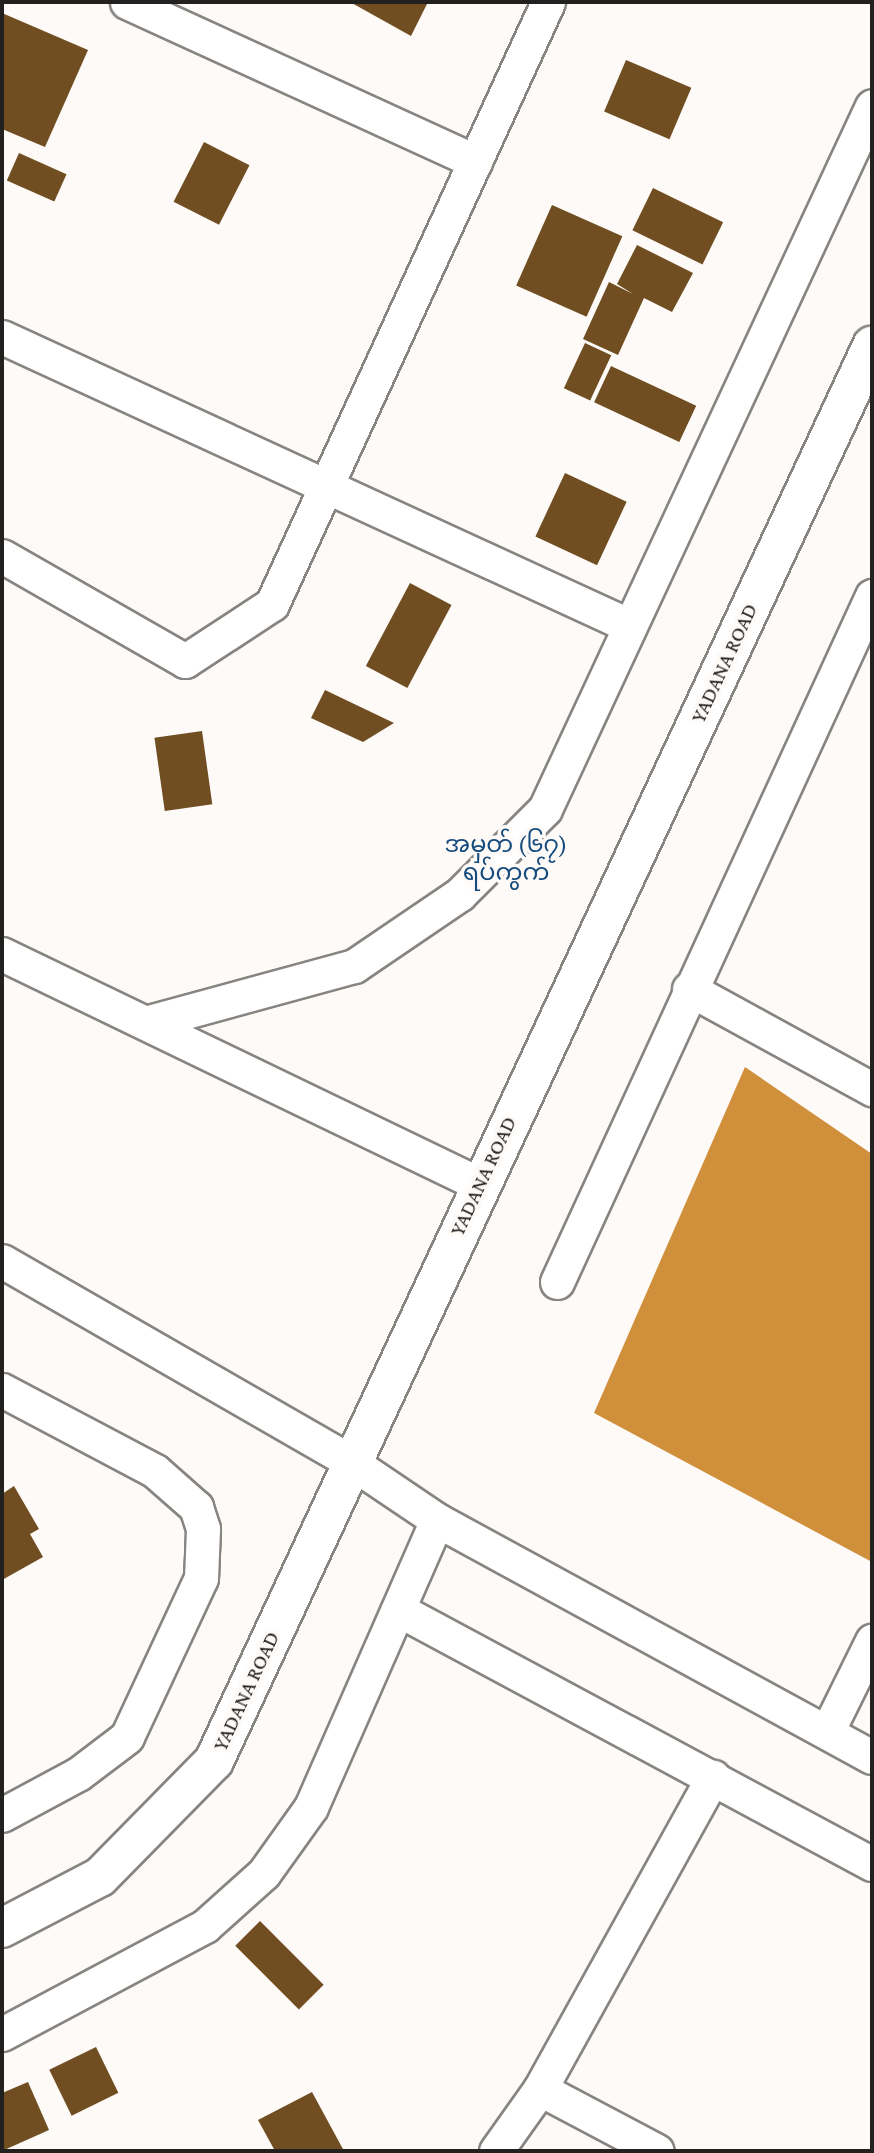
<!DOCTYPE html>
<meta charset="utf-8">
<style>
body{margin:0}
#map{position:relative;width:874px;height:2153px;overflow:hidden;background:#fdfaf7;font-family:"Crimson Pro","Noto Sans Myanmar",serif}
div>[style]{position:absolute}
.water>*{inset:0;background:#d08f3a}
.building>*{inset:0;background:#704e22;transform-origin:0 0}
.roads{filter:drop-shadow(2px 0 #878582) drop-shadow(-2px 0 #878582) drop-shadow(0 2px #878582) drop-shadow(0 -2px #878582)}
.street>*{height:33px;margin:-16.5px;padding:0 16.5px;transform-origin:16.5px;border-radius:16.5px;background:#fff}
.secondary>*{height:38px;margin:-19px;padding:0 19px;transform-origin:19px;border-radius:19px;background:#fff}
span{translate:-50% -50%;white-space:nowrap;text-align:center;line-height:1.15;-webkit-text-stroke:7px #fdfaf7;paint-order:stroke}
.street-label{font-size:21px;color:#222120}
.quarter-label{font-size:24px;color:#164b7d}
.frame{position:absolute;inset:0;border:4px solid #222120;pointer-events:none}
</style>
<div id="map">
<div class="water">
<i style="clip-path:polygon(745px 1067px,872px 1154px,872px 1562px,594px 1413px)"></i>
</div>
<div class="building">
<i style="clip-path:polygon(350px 2px,428px 2px,411px 36px)"></i>
<i style="clip-path:polygon(2px 13px,88px 50px,45px 147px,2px 129px)"></i>
<i style="left:626px;top:60px;width:71px;height:56px;rotate:23deg"></i>
<i style="left:204px;top:142px;width:51px;height:67px;rotate:27deg"></i>
<i style="left:19px;top:153px;width:52px;height:30px;rotate:24deg"></i>
<i style="left:653px;top:188px;width:78px;height:47px;rotate:26deg"></i>
<i style="left:552px;top:205px;width:77px;height:88px;rotate:24deg"></i>
<i style="clip-path:polygon(637px 245px,693px 273px,672px 312px,644px 298px,618px 355px,583px 339px,609px 282px,633px 294px,617px 284px)"></i>
<i style="left:585px;top:343px;width:29px;height:50px;rotate:25deg"></i>
<i style="left:611px;top:366px;width:94px;height:40px;rotate:25deg"></i>
<i style="left:565px;top:473px;width:68px;height:70px;rotate:25deg"></i>
<i style="left:410px;top:583px;width:47px;height:94px;rotate:28deg"></i>
<i style="clip-path:polygon(325px 690px,394px 723px,363px 742px,311px 718px)"></i>
<i style="left:202px;top:731px;width:74px;height:48px;rotate:82deg"></i>
<i style="clip-path:polygon(14px 1486px,39px 1529px,30px 1534px,43px 1557px,2px 1580px,2px 1494px)"></i>
<i style="left:260px;top:1921px;width:90px;height:35px;rotate:45deg"></i>
<i style="left:96px;top:2047px;width:51px;height:52px;rotate:64deg"></i>
<i style="clip-path:polygon(28px 2082px,49px 2130px,2px 2151px,2px 2093px)"></i>
<i style="clip-path:polygon(312px 2092px,344px 2151px,275px 2151px,258px 2120px)"></i>
</div>
<div class="roads">
<div class="street">
<i style="left:127px;top:2px;width:383px;rotate:24.6deg"></i>
<i style="left:2px;top:337px;width:691px;rotate:24.71deg"></i>
<i style="left:2px;top:556px;width:211px;rotate:29.8deg"></i>
<i style="left:185px;top:661px;width:104px;rotate:-33.2deg"></i>
<i style="left:272px;top:604px;width:662px;rotate:-65.37deg"></i>
<i style="left:2px;top:954px;width:530px;rotate:25.74deg"></i>
<i style="left:689px;top:989px;width:209px;rotate:28.7deg"></i>
<i style="left:149px;top:1022px;width:213px;rotate:-15.3deg"></i>
<i style="left:354px;top:966px;width:128px;rotate:-34.2deg"></i>
<i style="left:460px;top:894px;width:120px;rotate:-45deg"></i>
<i style="left:545px;top:809px;width:775px;rotate:-65.05deg"></i>
<i style="left:2px;top:1261px;width:403px;rotate:29.9deg"></i>
<i style="left:351px;top:1462px;width:104px;rotate:34deg"></i>
<i style="left:437px;top:1520px;width:495px;rotate:28.6deg"></i>
<i style="left:557px;top:1282px;width:755px;rotate:-65.34deg"></i>
<i style="left:2px;top:1390px;width:173px;rotate:27.9deg"></i>
<i style="left:155px;top:1471px;width:55px;rotate:41.3deg"></i>
<i style="left:196px;top:1507px;width:23px;rotate:72deg"></i>
<i style="left:203px;top:1529px;width:49px;rotate:92.3deg"></i>
<i style="left:201px;top:1578px;width:175px;rotate:115deg"></i>
<i style="left:127px;top:1737px;width:61px;rotate:142.9deg"></i>
<i style="left:78px;top:1774px;width:86px;rotate:151.7deg"></i>
<i style="left:399px;top:1610px;width:537px;rotate:28.24deg"></i>
<i style="left:827px;top:1732px;width:102px;rotate:-63.7deg"></i>
<i style="left:2px;top:2034px;width:230px;rotate:-28deg"></i>
<i style="left:205px;top:1926px;width:79px;rotate:-41.9deg"></i>
<i style="left:264px;top:1873px;width:81px;rotate:-54.5deg"></i>
<i style="left:311px;top:1807px;width:313px;rotate:-66.3deg"></i>
<i style="left:540px;top:2089px;width:132px;rotate:27.9deg"></i>
<i style="left:496px;top:2151px;width:76px;rotate:-54.6deg"></i>
<i style="left:540px;top:2089px;width:357px;rotate:-61deg"></i>
</div>
<div class="secondary">
<i style="left:2px;top:1928px;width:110px;rotate:-27.5deg"></i>
<i style="left:100px;top:1877px;width:163px;rotate:-45.5deg"></i>
<i style="left:214px;top:1761px;width:1561px;rotate:-65.06deg"></i>
</div>
</div>
<div class="street-label">
<span style="left:724px;top:663px;rotate:-65deg">YADANA ROAD</span>
<span style="left:483px;top:1176px;rotate:-65deg">YADANA ROAD</span>
<span style="left:246px;top:1691px;rotate:-65deg">YADANA ROAD</span>
</div>
<div class="quarter-label">
<span style="left:506px;top:858px">အမှတ် (၆၇)<br>ရပ်ကွက်</span>
</div>
<div class="frame"></div>
</div>
